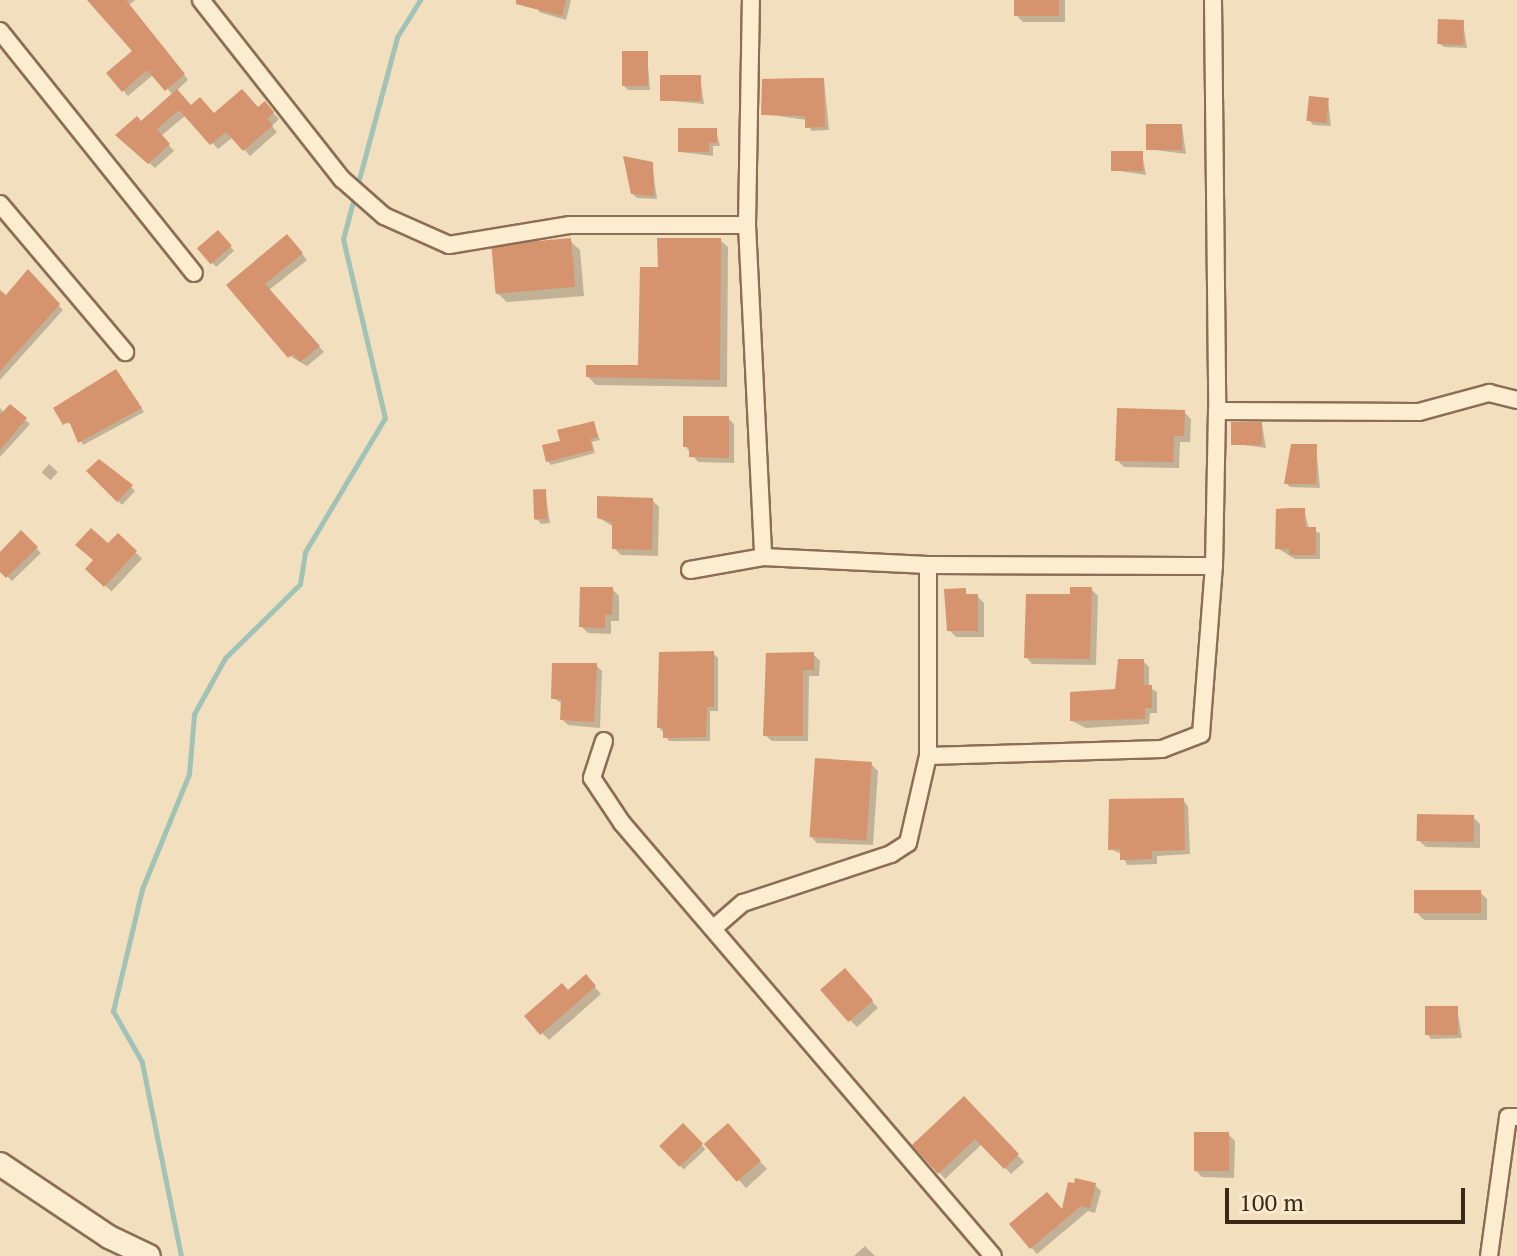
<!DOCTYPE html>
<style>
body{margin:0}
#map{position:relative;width:1517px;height:1256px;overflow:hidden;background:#f2dfbd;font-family:"PT Serif",serif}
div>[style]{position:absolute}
.shadow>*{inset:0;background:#0003;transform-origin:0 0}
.stream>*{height:5px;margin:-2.5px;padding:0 2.5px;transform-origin:2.5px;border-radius:2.5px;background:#a1c3b7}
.building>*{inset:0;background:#d5936e;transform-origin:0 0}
.roads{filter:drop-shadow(2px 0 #8c6e54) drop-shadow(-2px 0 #8c6e54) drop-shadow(0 2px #8c6e54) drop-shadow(0 -2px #8c6e54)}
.street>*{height:16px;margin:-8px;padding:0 8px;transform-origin:8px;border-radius:8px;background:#fcedd1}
.secondary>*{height:22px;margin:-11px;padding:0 11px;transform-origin:11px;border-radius:11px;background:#fcedd1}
span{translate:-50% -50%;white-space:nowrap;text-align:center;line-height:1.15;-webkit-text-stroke:6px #f9eacd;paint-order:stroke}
.scale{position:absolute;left:1225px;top:1188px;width:240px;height:36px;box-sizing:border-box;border:4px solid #39281a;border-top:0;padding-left:10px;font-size:24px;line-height:28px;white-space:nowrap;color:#39281a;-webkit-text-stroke:6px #f9eacd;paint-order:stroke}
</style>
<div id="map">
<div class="shadow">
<i style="clip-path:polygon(91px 0,135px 0,129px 5px,188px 80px,176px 91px,191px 107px,214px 115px,258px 110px,265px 104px,279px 119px,272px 126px,277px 132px,250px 156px,233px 137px,218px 149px,186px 115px,161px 136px,174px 151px,155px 168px,118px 135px,141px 123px,173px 95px,154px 74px,128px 96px,123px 90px,135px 51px)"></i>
<i style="clip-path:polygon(537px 0,571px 0,566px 20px,539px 12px)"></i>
<i style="clip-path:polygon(1016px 0,1065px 0,1065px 22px,1023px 22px,1016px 15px)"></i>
<i style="clip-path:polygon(1463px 22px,1467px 48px,1444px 47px,1439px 43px)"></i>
<i style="clip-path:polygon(647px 53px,650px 90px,628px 90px,623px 85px)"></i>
<i style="clip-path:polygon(700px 77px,704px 104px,662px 100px)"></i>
<i style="clip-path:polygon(824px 80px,829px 130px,811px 131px,807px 120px,763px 114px)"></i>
<i style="clip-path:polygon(1328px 100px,1331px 126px,1313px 125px,1309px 120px)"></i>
<i style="clip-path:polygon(1182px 126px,1186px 154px,1147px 149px)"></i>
<i style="clip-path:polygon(716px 130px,720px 146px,713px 146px,713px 156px,680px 152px)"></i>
<i style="clip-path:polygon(1142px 153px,1146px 175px,1113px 170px)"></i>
<i style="clip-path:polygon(652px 164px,657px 199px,637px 198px,633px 194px)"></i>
<i style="left:218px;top:233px;width:24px;height:24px;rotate:48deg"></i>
<i style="clip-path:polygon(720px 240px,728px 247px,727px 387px,596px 385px,588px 377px,640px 367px,660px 269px)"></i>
<i style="clip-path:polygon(570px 241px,580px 250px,584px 296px,507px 302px,497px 293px)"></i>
<i style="clip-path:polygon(293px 243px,307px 260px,269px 290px,324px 352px,307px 366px,290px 356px,229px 285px)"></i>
<i style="clip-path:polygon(28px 272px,63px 310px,0 380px,0 292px,6px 298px)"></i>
<i style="clip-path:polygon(119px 375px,144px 412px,83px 445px,72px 424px,65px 423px)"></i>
<i style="clip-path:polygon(10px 406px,30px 424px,0 457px,0 408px,4px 413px)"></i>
<i style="clip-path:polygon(1184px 412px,1191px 419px,1190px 442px,1180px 442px,1179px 468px,1124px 467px,1117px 460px)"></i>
<i style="clip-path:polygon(728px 418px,734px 424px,734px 463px,698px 462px,685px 446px)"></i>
<i style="clip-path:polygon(593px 423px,600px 440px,592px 442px,595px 453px,551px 465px,548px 461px,562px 443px)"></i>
<i style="clip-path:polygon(1262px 424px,1266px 448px,1236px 444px)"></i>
<i style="clip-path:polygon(1316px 446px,1320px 488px,1290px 487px,1286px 483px)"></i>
<i style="left:49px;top:464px;width:12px;height:11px;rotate:42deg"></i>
<i style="clip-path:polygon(89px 471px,131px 487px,135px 491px,122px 505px)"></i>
<i style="clip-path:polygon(545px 491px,550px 523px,541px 524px,537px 519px)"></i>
<i style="clip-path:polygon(652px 500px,659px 507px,658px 556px,621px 555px,614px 548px,614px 527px,599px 518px)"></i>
<i style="clip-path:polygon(1304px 510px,1309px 529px,1320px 533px,1320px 559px,1295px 559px,1277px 548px)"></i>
<i style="clip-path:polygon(21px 533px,41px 553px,12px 581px,0 569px,0 554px)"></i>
<i style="left:118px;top:536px;width:33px;height:45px;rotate:43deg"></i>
<i style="clip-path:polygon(612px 589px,619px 596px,619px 621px,611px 621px,611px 634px,588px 633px,581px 626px)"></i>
<i style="clip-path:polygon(1091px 589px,1098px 596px,1096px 665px,1032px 664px,1026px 657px)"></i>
<i style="clip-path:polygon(977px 596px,984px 603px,984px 637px,956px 637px,949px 630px)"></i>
<i style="clip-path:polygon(713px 653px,718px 658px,718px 711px,710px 711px,710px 741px,669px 741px,659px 727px)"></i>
<i style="clip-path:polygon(813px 654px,820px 661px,819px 676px,809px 676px,808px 741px,772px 741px,765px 735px,768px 655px)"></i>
<i style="clip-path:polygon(1143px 661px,1149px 667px,1149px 687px,1157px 692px,1157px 713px,1150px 713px,1149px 724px,1086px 728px,1072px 721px,1117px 691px)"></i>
<i style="clip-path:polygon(596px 665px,602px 671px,600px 728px,568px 725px,562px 719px,563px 704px,553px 698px)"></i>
<i style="clip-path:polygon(871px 764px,878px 771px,873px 845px,817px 843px,810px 836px)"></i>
<i style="clip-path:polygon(1183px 800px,1188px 806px,1190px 854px,1157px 856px,1157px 864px,1127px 865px,1122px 854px,1110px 849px)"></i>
<i style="clip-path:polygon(1473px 817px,1480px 824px,1480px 848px,1426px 847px,1418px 840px)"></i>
<i style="clip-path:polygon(1480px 892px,1487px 899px,1487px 920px,1424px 920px,1417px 913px)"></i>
<i style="clip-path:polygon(586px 977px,601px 994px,549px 1040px,542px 1033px,568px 992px)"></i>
<i style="clip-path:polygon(851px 977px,878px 1008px,857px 1027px,850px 1020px)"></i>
<i style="clip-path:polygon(1457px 1008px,1462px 1038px,1431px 1039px,1427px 1034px)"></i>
<i style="clip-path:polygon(964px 1099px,1024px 1162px,1011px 1174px,982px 1144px,945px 1179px,915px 1145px)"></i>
<i style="left:683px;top:1125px;width:33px;height:30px;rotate:47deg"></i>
<i style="clip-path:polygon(734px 1133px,767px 1169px,746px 1188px,707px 1145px)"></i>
<i style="clip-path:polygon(1228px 1134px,1235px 1141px,1234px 1178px,1202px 1177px,1195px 1170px)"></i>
<i style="clip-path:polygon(1095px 1185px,1101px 1191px,1095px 1213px,1088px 1211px,1037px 1254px,1012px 1225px,1063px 1212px)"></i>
<i style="clip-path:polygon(865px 1246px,875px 1256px,854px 1256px)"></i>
</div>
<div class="stream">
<i style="left:181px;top:1256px;width:198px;rotate:-101.4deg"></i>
<i style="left:142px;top:1062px;width:59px;rotate:-119.6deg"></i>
<i style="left:113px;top:1011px;width:125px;rotate:-76.6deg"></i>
<i style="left:142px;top:889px;width:124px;rotate:-67.8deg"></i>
<i style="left:189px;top:774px;width:60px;rotate:-85.2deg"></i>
<i style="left:194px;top:714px;width:64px;rotate:-61deg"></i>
<i style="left:225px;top:658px;width:105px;rotate:-44.6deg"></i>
<i style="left:300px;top:584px;width:32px;rotate:-81deg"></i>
<i style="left:305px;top:552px;width:156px;rotate:-59.2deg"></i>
<i style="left:385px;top:418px;width:184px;rotate:-103.2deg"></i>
<i style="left:343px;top:239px;width:209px;rotate:-75deg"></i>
<i style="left:397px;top:37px;width:44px;rotate:-58.1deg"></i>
</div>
<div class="building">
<i style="clip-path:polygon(87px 0,126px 0,185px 74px,165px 91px,147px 70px,122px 92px,106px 73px,132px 51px)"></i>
<i style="clip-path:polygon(516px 0,566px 0,562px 16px,516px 4px)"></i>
<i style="left:1014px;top:0;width:45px;height:16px"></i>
<i style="left:1438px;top:19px;width:26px;height:25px;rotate:2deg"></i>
<i style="left:622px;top:51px;width:26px;height:35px"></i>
<i style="left:701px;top:75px;width:26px;height:41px;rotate:90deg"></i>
<i style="clip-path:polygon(804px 78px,824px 78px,825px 127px,805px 128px,805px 116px,761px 115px,762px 79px)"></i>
<i style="clip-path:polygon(177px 89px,191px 105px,200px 97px,214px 113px,242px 89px,258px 107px,265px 101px,274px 112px,267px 119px,273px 125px,243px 151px,226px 132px,210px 145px,179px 110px,157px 129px,170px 144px,148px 164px,115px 135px,137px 116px,141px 121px)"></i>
<i style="left:1309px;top:96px;width:20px;height:25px;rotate:6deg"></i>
<i style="left:1146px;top:124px;width:36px;height:26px"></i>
<i style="clip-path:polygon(678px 128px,717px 128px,717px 143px,709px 143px,709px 152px,678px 152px)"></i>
<i style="left:1111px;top:151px;width:32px;height:20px"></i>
<i style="clip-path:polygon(623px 156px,653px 162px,654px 196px,631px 194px)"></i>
<i style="left:218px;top:230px;width:21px;height:28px;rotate:49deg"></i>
<i style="clip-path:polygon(287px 234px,303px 253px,265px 284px,320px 346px,300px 362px,293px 354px,288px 358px,226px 285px)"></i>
<i style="left:571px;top:238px;width:49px;height:80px;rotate:85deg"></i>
<i style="clip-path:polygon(657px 238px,721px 238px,720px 380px,586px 377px,586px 365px,638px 365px,640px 267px,658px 267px)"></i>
<i style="clip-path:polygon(28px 269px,60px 304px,0 371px,0 290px,6px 295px)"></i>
<i style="clip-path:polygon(116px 369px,142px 408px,78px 443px,69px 421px,63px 425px,53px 408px)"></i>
<i style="clip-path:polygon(10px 404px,27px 418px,0 450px,0 415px)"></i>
<i style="clip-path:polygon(1117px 408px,1185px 410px,1184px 436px,1174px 436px,1173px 462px,1115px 461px)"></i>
<i style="clip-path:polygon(683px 416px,729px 416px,729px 458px,689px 457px,689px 447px,683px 447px)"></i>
<i style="clip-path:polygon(594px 421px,598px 437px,590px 439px,593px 450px,546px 462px,542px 445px,560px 441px,557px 430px)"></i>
<i style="left:1231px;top:422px;width:31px;height:23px"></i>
<i style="clip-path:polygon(1291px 444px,1317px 444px,1316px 484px,1284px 484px)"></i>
<i style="clip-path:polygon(99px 459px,133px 485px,117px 502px,86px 471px)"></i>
<i style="left:546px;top:489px;width:30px;height:13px;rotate:88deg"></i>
<i style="clip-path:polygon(597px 496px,653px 498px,652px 550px,612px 549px,612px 522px,597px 518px)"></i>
<i style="clip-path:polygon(1289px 508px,1305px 508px,1305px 527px,1316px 527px,1316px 555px,1289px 555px,1289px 549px,1275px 549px,1276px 509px)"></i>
<i style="clip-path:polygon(91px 528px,108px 543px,118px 533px,137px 551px,104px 587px,85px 569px,93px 560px,75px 545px)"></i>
<i style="clip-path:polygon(21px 530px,38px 547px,6px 578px,0 572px,0 552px)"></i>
<i style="clip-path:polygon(580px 587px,613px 587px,612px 615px,605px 615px,605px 628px,579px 627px)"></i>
<i style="clip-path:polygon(1070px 587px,1092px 587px,1090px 659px,1024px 658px,1026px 594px,1070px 594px)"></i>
<i style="clip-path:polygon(966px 588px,966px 594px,978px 594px,978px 631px,947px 631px,944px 589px)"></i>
<i style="clip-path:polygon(714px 651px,714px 707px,707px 707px,706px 737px,663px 738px,663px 728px,657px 728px,659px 652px)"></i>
<i style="clip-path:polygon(814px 652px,814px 670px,803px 670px,803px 736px,763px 736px,766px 653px)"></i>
<i style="clip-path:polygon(1118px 659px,1144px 659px,1144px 685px,1152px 685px,1152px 708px,1145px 708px,1145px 719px,1070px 721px,1070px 692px,1115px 689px)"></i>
<i style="clip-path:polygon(552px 663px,597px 663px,594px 722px,560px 720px,561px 699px,551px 699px)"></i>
<i style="left:815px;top:758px;width:57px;height:79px;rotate:4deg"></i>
<i style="clip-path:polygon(1184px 798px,1185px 850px,1152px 851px,1152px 859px,1120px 860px,1120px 849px,1108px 850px,1109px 799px)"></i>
<i style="left:1417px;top:814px;width:57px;height:27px;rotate:1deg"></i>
<i style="left:1481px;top:890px;width:23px;height:67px;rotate:90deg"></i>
<i style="left:845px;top:968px;width:43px;height:33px;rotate:49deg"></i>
<i style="clip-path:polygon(586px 974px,596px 986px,540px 1035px,524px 1016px,562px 983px,568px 990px)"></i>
<i style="left:1458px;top:1006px;width:29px;height:33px;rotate:90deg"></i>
<i style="clip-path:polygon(964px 1096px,1019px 1154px,1004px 1169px,975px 1139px,938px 1174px,912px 1145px)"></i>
<i style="left:683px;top:1123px;width:29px;height:33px;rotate:46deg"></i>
<i style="left:728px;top:1123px;width:50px;height:32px;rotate:49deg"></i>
<i style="left:1194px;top:1132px;width:35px;height:39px"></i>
<i style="clip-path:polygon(1075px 1178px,1096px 1183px,1090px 1208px,1081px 1206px,1030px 1249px,1009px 1224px,1047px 1192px,1062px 1209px,1068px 1182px,1074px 1183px)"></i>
</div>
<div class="roads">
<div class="street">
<i style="left:201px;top:0;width:228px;rotate:51.8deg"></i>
<i style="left:342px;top:179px;width:56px;rotate:41.4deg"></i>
<i style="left:384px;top:216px;width:71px;rotate:24deg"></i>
<i style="left:449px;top:245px;width:123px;rotate:-9.4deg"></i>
<i style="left:570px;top:225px;width:177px"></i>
<i style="left:747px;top:225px;width:332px;rotate:87.2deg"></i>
<i style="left:763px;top:557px;width:165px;rotate:2.8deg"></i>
<i style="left:928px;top:565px;width:286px;rotate:0.2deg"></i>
<i style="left:1213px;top:0;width:411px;rotate:89.4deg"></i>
<i style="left:0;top:31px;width:310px;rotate:51.3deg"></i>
<i style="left:0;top:204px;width:194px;rotate:49.8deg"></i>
<i style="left:747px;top:225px;width:225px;rotate:-89deg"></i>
<i style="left:690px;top:570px;width:74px;rotate:-10.1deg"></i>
<i style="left:604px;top:741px;width:39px;rotate:108deg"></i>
<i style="left:592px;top:778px;width:54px;rotate:56.3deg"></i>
<i style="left:622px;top:823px;width:570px;rotate:49.41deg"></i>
<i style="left:928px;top:756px;width:234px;rotate:-1.7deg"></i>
<i style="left:1162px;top:749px;width:42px;rotate:-21deg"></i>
<i style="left:1201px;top:734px;width:169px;rotate:-85.6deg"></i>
<i style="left:1214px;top:566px;width:155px;rotate:-88.9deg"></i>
<i style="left:1217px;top:411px;width:202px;rotate:0.3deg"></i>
<i style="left:1419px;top:412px;width:73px;rotate:-15.2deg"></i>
<i style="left:1489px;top:393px;width:29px;rotate:14deg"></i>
<i style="left:715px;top:927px;width:37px;rotate:-41deg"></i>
<i style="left:743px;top:903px;width:156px;rotate:-18.3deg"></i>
<i style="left:891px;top:854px;width:20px;rotate:-33deg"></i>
<i style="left:908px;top:843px;width:89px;rotate:-77.1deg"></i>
<i style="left:928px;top:756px;width:191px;rotate:-90deg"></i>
<i style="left:1489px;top:1256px;width:140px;rotate:-82.2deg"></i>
<i style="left:1508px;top:1117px;width:9px"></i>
</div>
<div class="secondary">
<i style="left:0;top:1164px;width:131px;rotate:33.8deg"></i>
<i style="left:109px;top:1237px;width:44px;rotate:25.4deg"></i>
</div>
</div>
<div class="scale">100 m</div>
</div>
